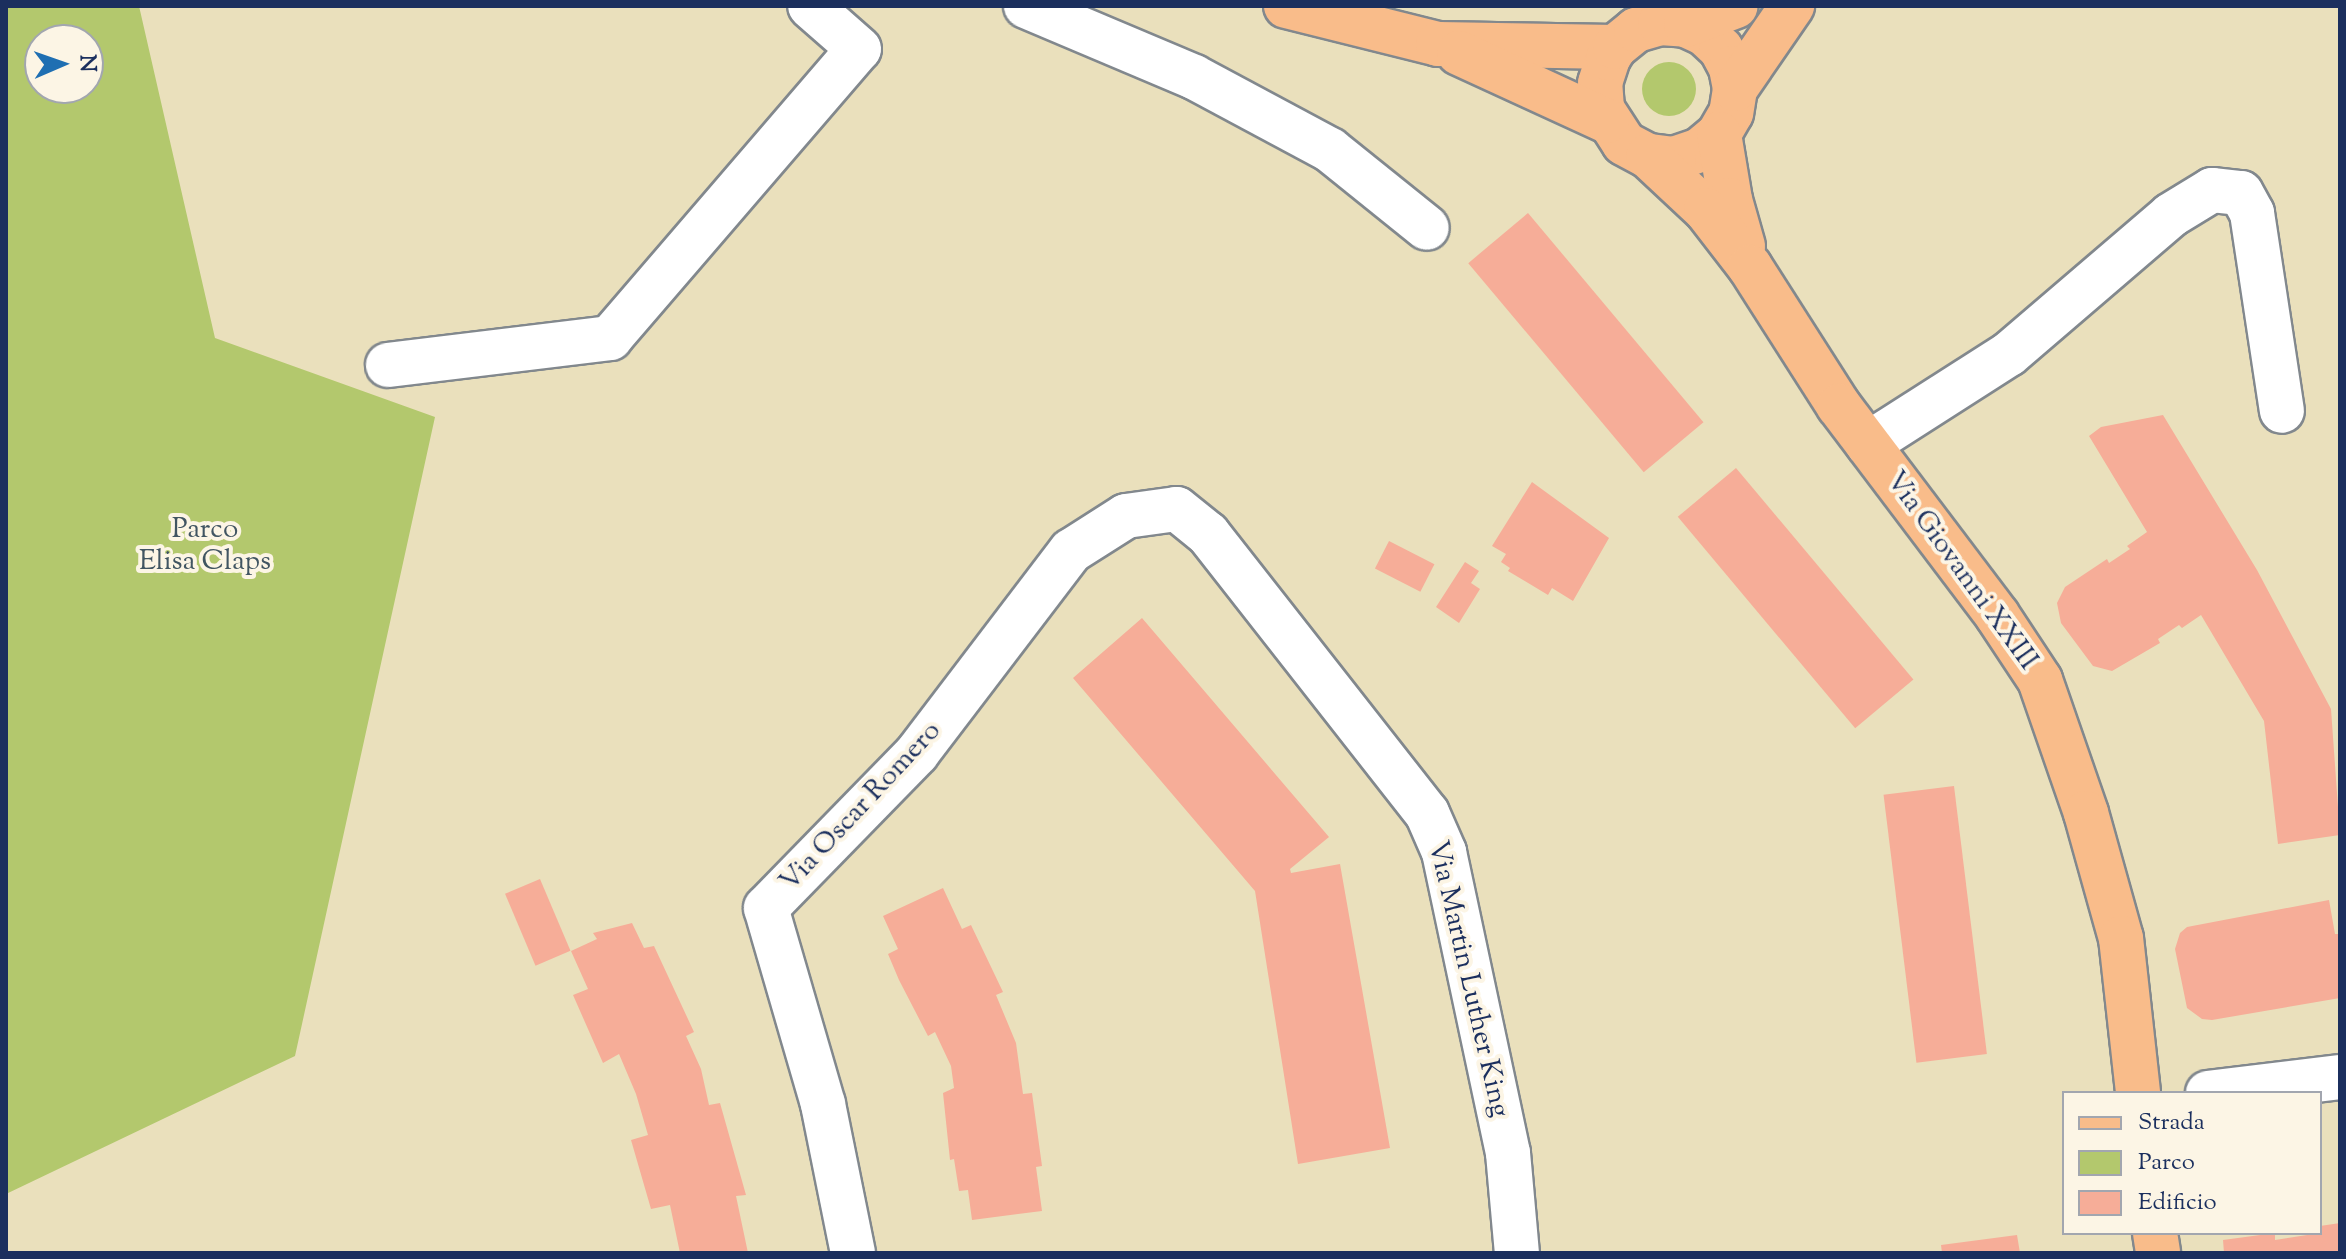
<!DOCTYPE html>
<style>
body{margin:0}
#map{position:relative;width:2346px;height:1259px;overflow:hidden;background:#eae0bc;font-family:"Sorts Mill Goudy",serif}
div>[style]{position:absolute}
.green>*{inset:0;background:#b3c86d}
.round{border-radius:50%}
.building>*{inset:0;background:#f6ad98;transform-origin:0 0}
.roads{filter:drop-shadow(2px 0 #82888d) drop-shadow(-2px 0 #82888d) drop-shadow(0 2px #82888d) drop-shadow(0 -2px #82888d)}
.minor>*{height:44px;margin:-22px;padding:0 22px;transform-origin:22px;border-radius:22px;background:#fff}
.major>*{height:44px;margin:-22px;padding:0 22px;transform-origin:22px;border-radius:22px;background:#f9bc8a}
span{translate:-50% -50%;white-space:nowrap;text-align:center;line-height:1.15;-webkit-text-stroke:8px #fcf5e5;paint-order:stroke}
.park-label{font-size:28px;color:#415562}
.street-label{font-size:28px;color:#1b2f5e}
.frame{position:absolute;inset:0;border:8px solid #1b2f5e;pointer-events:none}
.legend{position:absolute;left:2062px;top:1091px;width:260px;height:144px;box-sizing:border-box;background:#fcf5e5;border:2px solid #a2a6af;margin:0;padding:10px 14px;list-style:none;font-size:24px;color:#1b2f5e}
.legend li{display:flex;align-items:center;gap:16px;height:40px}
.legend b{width:40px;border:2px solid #a2a6af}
.north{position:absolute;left:24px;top:24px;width:80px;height:80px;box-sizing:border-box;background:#fcf5e5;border:2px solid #a2a6af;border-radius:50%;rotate:88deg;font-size:22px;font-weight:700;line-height:32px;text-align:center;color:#1b2f5e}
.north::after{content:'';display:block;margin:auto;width:28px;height:36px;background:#1f6fb2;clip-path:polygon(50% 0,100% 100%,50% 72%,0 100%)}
</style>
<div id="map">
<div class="green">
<i style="clip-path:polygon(evenodd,6px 6px,139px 6px,215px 338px,435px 417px,295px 1056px,6px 1194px,6px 6px,40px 40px,88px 40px,88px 88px,40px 88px,40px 40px)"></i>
<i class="round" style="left:1642px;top:62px;width:54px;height:54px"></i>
</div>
<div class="building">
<i style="left:1528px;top:213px;width:273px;height:78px;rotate:50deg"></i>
<i style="clip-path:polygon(2163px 415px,2257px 570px,2331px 709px,2340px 835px,2278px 844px,2264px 721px,2201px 615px,2182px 628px,2179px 625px,2158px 639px,2160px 643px,2112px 671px,2093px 666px,2061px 623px,2057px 603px,2065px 587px,2107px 559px,2109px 563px,2130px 549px,2127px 546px,2147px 532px,2089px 436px,2101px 427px)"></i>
<i style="left:1736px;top:468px;width:276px;height:76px;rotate:50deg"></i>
<i style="clip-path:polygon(1532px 482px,1609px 538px,1573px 601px,1552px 588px,1548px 595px,1508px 571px,1510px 568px,1501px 562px,1506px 554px,1492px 546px)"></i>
<i style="left:1389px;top:541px;width:51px;height:31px;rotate:27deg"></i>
<i style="clip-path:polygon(1465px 562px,1479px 571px,1471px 583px,1480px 589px,1459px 623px,1436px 607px)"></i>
<i style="clip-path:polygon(1142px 618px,1329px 837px,1290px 869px,1291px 873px,1340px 864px,1390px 1148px,1298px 1164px,1255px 891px,1073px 678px)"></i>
<i style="left:1954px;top:786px;width:270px;height:71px;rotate:83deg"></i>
<i style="left:540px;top:879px;width:78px;height:38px;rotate:67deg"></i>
<i style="clip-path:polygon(943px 888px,962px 929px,971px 925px,1003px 992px,996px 995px,1016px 1043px,1023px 1094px,1032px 1093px,1042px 1166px,1036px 1167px,1042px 1211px,972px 1220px,968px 1190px,959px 1191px,954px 1159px,950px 1160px,943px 1093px,954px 1088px,951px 1066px,935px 1032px,928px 1036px,899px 980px,888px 954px,898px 949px,883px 916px)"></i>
<i style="clip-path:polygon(2329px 900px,2335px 934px,2340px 934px,2340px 998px,2212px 1020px,2202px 1019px,2187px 1008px,2175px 949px,2180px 933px,2187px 927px)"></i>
<i style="clip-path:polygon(632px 923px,644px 948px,654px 946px,694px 1032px,686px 1036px,701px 1069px,709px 1105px,720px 1103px,746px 1195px,736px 1196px,748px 1253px,680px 1253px,670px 1205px,651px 1209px,631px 1140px,648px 1135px,636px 1094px,619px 1054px,603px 1063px,573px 995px,588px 989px,571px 951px,597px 939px,593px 933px)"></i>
<i style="clip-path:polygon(2340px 1223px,2340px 1253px,2224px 1253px,2223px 1240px,2275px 1233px,2275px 1240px,2320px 1233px,2320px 1226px)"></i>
<i style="clip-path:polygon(2017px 1235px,2020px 1253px,1942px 1253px,1941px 1245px)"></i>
</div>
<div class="roads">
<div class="minor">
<i style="left:1026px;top:6px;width:182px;rotate:22.9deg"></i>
<i style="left:1194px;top:77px;width:154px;rotate:28.2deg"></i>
<i style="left:1330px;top:150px;width:124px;rotate:38.8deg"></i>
<i style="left:388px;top:365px;width:224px;rotate:-6.9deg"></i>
<i style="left:610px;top:338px;width:381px;rotate:-49.3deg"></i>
<i style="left:859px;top:49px;width:65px;rotate:-138.7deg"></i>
<i style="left:1868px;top:444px;width:167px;rotate:-32.6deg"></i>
<i style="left:2009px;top:354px;width:213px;rotate:-40.6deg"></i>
<i style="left:2171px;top:215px;width:48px;rotate:-31.4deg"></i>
<i style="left:2212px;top:190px;width:29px;rotate:6deg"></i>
<i style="left:2241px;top:193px;width:23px;rotate:61deg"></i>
<i style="left:2252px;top:213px;width:200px;rotate:81.4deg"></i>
<i style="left:2208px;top:1093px;width:133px;rotate:-6.9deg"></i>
<i style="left:853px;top:1253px;width:152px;rotate:-101.4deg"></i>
<i style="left:823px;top:1104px;width:204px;rotate:-106.2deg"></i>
<i style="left:766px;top:908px;width:216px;rotate:-45.7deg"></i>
<i style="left:917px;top:753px;width:254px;rotate:-52.7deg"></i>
<i style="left:1071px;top:551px;width:65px;rotate:-32.5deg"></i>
<i style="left:1126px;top:516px;width:51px;rotate:-7.8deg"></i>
<i style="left:1177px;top:509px;width:40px;rotate:39deg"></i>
<i style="left:1208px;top:534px;width:355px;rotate:51.9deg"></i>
<i style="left:1427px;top:813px;width:43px;rotate:66.4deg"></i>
<i style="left:1444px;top:852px;width:308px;rotate:78deg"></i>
<i style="left:1508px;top:1153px;width:100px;rotate:84.9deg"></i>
</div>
<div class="major">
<i style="left:1286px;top:6px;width:157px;rotate:14deg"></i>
<i style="left:1438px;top:44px;width:177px;rotate:1deg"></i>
<i style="left:1686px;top:25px;width:21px;rotate:25deg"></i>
<i style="left:1705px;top:34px;width:22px;rotate:43deg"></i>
<i style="left:1721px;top:49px;width:21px;rotate:62deg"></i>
<i style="left:1731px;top:68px;width:21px;rotate:79deg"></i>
<i style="left:1735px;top:89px;width:24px;rotate:99deg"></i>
<i style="left:1731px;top:113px;width:24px;rotate:120deg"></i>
<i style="left:1719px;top:134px;width:25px;rotate:140deg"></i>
<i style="left:1700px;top:150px;width:28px;rotate:161deg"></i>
<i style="left:1674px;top:159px;width:26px;rotate:-173deg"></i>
<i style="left:1648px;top:156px;width:27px;rotate:-152deg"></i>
<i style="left:1624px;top:143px;width:40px;rotate:-122.9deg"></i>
<i style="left:1602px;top:109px;width:26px;rotate:-94deg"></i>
<i style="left:1600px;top:83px;width:26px;rotate:-72deg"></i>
<i style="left:1608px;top:58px;width:13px;rotate:-58deg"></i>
<i style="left:1615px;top:47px;width:27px;rotate:-39deg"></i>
<i style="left:1636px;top:30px;width:25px;rotate:-16deg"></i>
<i style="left:1660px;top:23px;width:26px;rotate:4deg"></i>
<i style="left:1686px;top:25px;width:53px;rotate:-20.8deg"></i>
<i style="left:1459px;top:53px;width:163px;rotate:24.7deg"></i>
<i style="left:1735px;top:89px;width:101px;rotate:-55.5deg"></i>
<i style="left:1719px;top:134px;width:67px;rotate:80.5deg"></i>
<i style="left:1730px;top:200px;width:48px;rotate:74.2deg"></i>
<i style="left:1648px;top:156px;width:79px;rotate:43deg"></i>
<i style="left:1706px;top:210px;width:72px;rotate:52.3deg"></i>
<i style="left:1750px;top:267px;width:165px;rotate:57.4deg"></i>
<i style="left:1839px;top:406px;width:262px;rotate:52.9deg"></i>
<i style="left:1997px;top:615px;width:78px;rotate:56.5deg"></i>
<i style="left:2040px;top:680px;width:141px;rotate:70.9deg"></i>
<i style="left:2086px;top:813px;width:130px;rotate:74.4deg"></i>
<i style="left:2121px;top:938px;width:156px;rotate:83.7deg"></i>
<i style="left:2155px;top:1233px;width:20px;rotate:81deg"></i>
</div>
</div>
<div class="park-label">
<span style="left:205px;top:546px">Parco<br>Elisa Claps</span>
</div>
<div class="street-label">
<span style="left:1961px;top:571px;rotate:54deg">Via Giovanni XXIII</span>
<span style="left:861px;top:807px;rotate:-47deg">Via Oscar Romero</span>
<span style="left:1468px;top:979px;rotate:77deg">Via Martin Luther King</span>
</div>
<div class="frame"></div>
<ul class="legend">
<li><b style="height:10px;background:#f9bc8a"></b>Strada</li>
<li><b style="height:22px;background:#b3c86d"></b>Parco</li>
<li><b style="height:22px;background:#f6ad98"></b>Edificio</li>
</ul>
<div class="north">N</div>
</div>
